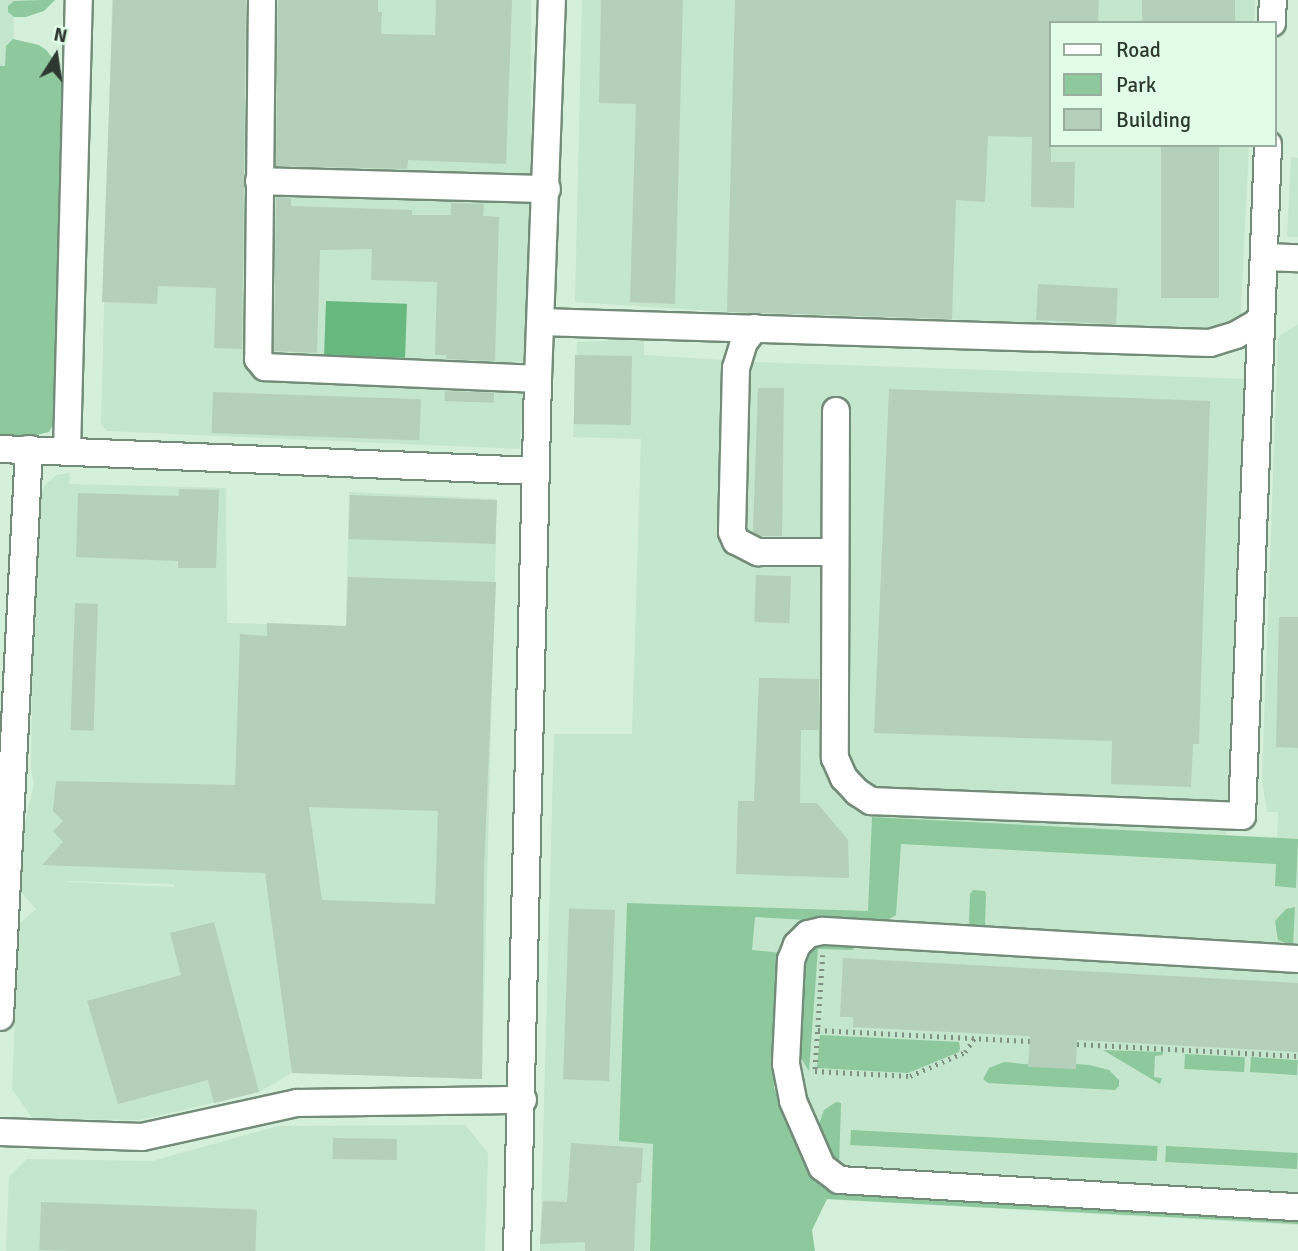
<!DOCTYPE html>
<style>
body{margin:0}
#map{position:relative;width:1298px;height:1251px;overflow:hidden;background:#d4f0da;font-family:Signika,sans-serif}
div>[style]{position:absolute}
.built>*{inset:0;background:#c4e6cc;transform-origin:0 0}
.green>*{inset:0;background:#8ec99d;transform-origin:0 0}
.water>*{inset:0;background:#67b97f;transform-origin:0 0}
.building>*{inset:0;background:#b4cfba;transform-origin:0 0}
.path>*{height:4.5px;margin-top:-2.25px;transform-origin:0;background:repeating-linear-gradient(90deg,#7e9183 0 2px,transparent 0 7px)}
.roads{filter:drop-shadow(2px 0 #738c79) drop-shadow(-2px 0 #738c79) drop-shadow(0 2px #738c79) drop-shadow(0 -2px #738c79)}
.minor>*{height:26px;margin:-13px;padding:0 13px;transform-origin:13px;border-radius:13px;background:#fff}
span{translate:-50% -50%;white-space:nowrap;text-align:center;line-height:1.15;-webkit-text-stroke:6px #e1fde7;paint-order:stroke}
.legend{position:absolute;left:1049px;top:21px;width:228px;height:126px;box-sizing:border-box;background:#e1fde7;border:2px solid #99ae9e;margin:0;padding:9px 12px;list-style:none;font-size:21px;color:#2d3830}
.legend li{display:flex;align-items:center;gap:14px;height:35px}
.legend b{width:35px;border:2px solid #99ae9e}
.north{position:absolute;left:21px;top:21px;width:70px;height:70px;-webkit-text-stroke:5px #e1fde7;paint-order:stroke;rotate:12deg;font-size:19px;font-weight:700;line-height:28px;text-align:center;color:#2d3830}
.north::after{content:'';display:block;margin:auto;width:24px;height:32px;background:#2d3830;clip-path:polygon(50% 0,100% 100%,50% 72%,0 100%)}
</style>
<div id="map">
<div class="built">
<i style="clip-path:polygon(0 0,51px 0,14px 14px,13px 76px,0 76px)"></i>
<i style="clip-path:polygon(112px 0,266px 0,260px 369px,523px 386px,520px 449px,107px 431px,101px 424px)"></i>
<i style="left:274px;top:0;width:257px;height:362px"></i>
<i style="clip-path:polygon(582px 0,1255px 0,1254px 23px,1051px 23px,1051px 145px,1249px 145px,1240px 329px,727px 312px,575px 302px)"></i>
<i style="clip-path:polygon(1291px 157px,1298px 158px,1298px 237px,1287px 237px)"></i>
<i style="clip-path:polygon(1298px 324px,1298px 1225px,652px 1190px,650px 1251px,540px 1251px,554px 734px,632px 734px,641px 439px,573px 437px,577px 342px,644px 339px,644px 355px,755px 362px,1248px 379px,1226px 835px,1277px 837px,1278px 812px,1267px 812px,1262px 781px,1278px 337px)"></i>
<i style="clip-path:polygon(evenodd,70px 473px,69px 484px,226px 488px,227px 623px,346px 626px,349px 492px,497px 499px,482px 1079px,292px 1073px,259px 1092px,140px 1120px,33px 1119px,12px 1089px,19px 924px,36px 909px,21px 892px,21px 880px,22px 837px,34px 783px,31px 768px,35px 511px,45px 485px,56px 475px,70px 473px,68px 881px,174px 884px,174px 887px,68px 882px,68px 881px)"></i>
<i style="clip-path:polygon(465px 1125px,488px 1153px,485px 1251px,6px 1251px,9px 1177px,27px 1159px,152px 1161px,278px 1126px)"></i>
</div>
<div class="green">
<i style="clip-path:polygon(43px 0,55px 0,44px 11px,26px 17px,14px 17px,8px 12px,8px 6px,14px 1px)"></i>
<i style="clip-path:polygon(13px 39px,39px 45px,46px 50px,57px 63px,64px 83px,55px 421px,49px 432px,33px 436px,0 435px,0 66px,5px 66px,6px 46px)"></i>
<i style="clip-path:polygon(872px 817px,1298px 839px,1296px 888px,1275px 886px,1276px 864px,901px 844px,896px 915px,891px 918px,877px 923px,862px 923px,755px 917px,752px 950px,782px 953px,774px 1088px,805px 1162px,820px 1184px,831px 1190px,1298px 1219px,1298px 1224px,827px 1199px,812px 1230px,815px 1251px,650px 1251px,653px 1144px,619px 1141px,627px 903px,868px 911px)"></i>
<i style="clip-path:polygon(973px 890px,985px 891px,986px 894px,985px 925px,982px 928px,970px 926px,969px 923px,970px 894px)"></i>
<i style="clip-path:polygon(1295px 907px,1293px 946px,1278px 940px,1275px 921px,1286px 909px)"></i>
<i style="clip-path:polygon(819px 944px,854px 944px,853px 950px,818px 949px,809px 1071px,799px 1055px,805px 957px,811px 948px)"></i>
<i style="clip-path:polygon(820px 1035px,959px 1042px,960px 1048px,959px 1052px,908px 1073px,817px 1068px)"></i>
<i style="clip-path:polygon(1103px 1050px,1163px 1052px,1163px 1055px,1155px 1056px,1154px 1077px,1162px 1078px,1160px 1084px)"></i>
<i style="left:1185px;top:1054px;width:60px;height:15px;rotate:3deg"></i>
<i style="left:1251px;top:1057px;width:47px;height:15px;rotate:4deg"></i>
<i style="clip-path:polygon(1004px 1062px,1076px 1069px,1076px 1064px,1089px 1065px,1109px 1070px,1119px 1080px,1119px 1086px,1115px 1090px,988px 1083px,983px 1079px,989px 1068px)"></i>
<i style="clip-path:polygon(836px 1102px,841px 1103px,839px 1167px,831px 1161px,819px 1124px,824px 1110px)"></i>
<i style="left:851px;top:1130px;width:307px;height:15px;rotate:3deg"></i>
<i style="left:1166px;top:1146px;width:132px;height:16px;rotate:3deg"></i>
</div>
<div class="water">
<i style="left:326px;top:301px;width:81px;height:54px;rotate:2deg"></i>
</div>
<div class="building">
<i style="clip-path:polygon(113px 0,246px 0,242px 349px,214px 348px,216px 288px,158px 286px,157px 304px,102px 302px)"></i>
<i style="clip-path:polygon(278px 0,378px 0,378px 12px,382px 12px,381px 34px,435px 35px,436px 0,512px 0,506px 164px,408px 160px,407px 169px,276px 166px)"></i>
<i style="clip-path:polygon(601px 0,683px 0,675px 304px,630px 302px,636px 104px,599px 103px)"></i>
<i style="clip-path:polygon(735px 0,1099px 0,1098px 23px,1051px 23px,1051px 162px,1075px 162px,1074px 208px,1031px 207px,1032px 137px,988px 136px,985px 202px,956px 200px,952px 319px,727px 312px)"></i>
<i style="left:1142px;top:0;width:93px;height:23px"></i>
<i style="left:1161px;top:145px;width:58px;height:153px"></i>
<i style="clip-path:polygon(276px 197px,291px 198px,291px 206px,412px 210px,412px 215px,451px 215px,451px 203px,484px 204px,483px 216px,499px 217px,495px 361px,446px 359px,447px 355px,435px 355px,437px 282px,371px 280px,372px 249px,320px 250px,317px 353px,274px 351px)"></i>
<i style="left:1038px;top:284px;width:80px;height:36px;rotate:3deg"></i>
<i style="left:575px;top:355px;width:57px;height:69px;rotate:1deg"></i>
<i style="clip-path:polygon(758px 388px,784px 388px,782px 536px,762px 536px,753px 532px)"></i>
<i style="clip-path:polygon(889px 389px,1210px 401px,1199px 744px,1193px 744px,1191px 787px,1111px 784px,1112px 741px,874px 733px)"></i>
<i style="left:445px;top:391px;width:49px;height:10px;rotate:2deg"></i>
<i style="left:213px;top:392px;width:208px;height:41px;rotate:2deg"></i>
<i style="clip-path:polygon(179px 489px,219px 490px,216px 568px,178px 568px,178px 561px,76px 557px,78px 493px,179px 496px)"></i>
<i style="left:350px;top:495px;width:147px;height:44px;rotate:2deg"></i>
<i style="left:756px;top:575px;width:35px;height:47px;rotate:2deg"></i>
<i style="clip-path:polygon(evenodd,348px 577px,496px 582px,484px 870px,482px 1079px,292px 1073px,265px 873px,42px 865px,63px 842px,53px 831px,63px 821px,53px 811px,56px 781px,235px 785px,240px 634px,267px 636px,267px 623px,346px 626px,348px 577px,309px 807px,438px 811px,435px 904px,322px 900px,309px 807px)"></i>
<i style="left:75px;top:603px;width:23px;height:127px;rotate:2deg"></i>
<i style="clip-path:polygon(1279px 617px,1298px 617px,1298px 748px,1276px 747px)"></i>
<i style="clip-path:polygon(759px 678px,819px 679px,819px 730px,801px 730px,800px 803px,817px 803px,848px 840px,849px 878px,736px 874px,738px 801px,754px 801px)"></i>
<i style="left:615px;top:910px;width:171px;height:46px;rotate:92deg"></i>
<i style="clip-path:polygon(214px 922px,259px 1092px,214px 1103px,208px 1080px,118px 1104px,87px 1001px,181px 975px,170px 933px)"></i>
<i style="clip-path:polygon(843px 958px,1298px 983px,1298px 1052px,1077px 1040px,1076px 1069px,1028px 1067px,1030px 1036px,853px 1027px,853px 1017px,840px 1017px)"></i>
<i style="left:333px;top:1138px;width:64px;height:21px;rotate:1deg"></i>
<i style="clip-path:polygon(571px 1143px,643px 1148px,641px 1183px,637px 1183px,634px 1251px,585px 1251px,585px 1242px,540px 1244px,543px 1201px,567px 1202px)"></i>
<i style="left:41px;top:1202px;width:216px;height:48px;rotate:2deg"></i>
</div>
<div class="path">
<i style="left:823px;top:955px;width:116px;rotate:93.9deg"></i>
<i style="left:815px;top:1071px;width:95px;rotate:3deg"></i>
<i style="left:910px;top:1076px;width:60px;rotate:-23.6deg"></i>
<i style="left:965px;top:1052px;width:18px;rotate:-56deg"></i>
<i style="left:818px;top:1030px;width:212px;rotate:3deg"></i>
<i style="left:1077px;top:1044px;width:221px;rotate:3.1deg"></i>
</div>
<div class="roads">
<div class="minor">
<i style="left:262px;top:0;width:359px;rotate:90.6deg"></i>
<i style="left:258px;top:359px;width:11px;rotate:49deg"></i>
<i style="left:265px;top:367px;width:273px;rotate:2.5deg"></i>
<i style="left:1272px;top:23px;width:23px;rotate:-88deg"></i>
<i style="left:259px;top:181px;width:288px;rotate:1.6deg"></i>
<i style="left:1264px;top:257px;width:34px;rotate:2deg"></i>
<i style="left:541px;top:322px;width:669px;rotate:1.8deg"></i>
<i style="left:1210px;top:343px;width:27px;rotate:-17deg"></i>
<i style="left:1236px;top:335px;width:28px;rotate:-30deg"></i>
<i style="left:755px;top:328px;width:18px;rotate:128deg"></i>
<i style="left:744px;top:342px;width:27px;rotate:107deg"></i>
<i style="left:736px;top:368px;width:164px;rotate:91.4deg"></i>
<i style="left:732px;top:532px;width:10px;rotate:66deg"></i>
<i style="left:736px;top:541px;width:25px;rotate:27deg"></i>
<i style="left:758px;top:552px;width:77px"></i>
<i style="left:836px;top:411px;width:347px;rotate:90.2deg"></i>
<i style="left:835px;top:758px;width:22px;rotate:66deg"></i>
<i style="left:844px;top:778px;width:19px;rotate:47deg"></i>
<i style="left:857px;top:792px;width:17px;rotate:33deg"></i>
<i style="left:871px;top:801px;width:371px;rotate:2.3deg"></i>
<i style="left:1242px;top:816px;width:672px;rotate:-87.78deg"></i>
<i style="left:0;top:449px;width:536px;rotate:2.35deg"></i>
<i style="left:67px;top:451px;width:451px;rotate:-88.5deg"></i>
<i style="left:1298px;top:959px;width:477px;rotate:-176.6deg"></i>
<i style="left:822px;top:931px;width:14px;rotate:168deg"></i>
<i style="left:808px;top:934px;width:16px;rotate:135deg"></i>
<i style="left:797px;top:945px;width:16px;rotate:112deg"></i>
<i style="left:791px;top:960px;width:104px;rotate:92.8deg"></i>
<i style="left:786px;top:1064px;width:38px;rotate:79deg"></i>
<i style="left:793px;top:1101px;width:72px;rotate:66.3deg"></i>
<i style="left:822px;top:1167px;width:21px;rotate:37deg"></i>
<i style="left:839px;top:1180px;width:460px;rotate:3.4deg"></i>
<i style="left:0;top:1017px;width:569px;rotate:-87.08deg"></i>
<i style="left:0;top:1132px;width:142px;rotate:2deg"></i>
<i style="left:142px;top:1137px;width:159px;rotate:-12.4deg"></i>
<i style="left:297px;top:1103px;width:226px;rotate:-0.8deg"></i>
<i style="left:517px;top:1251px;width:872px;rotate:-88.62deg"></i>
<i style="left:538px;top:379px;width:379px;rotate:-87.9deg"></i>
</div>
</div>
<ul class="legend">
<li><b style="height:9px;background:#fff"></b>Road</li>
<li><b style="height:19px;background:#8ec99d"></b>Park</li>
<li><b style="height:19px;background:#b4cfba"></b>Building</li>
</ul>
<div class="north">N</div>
</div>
